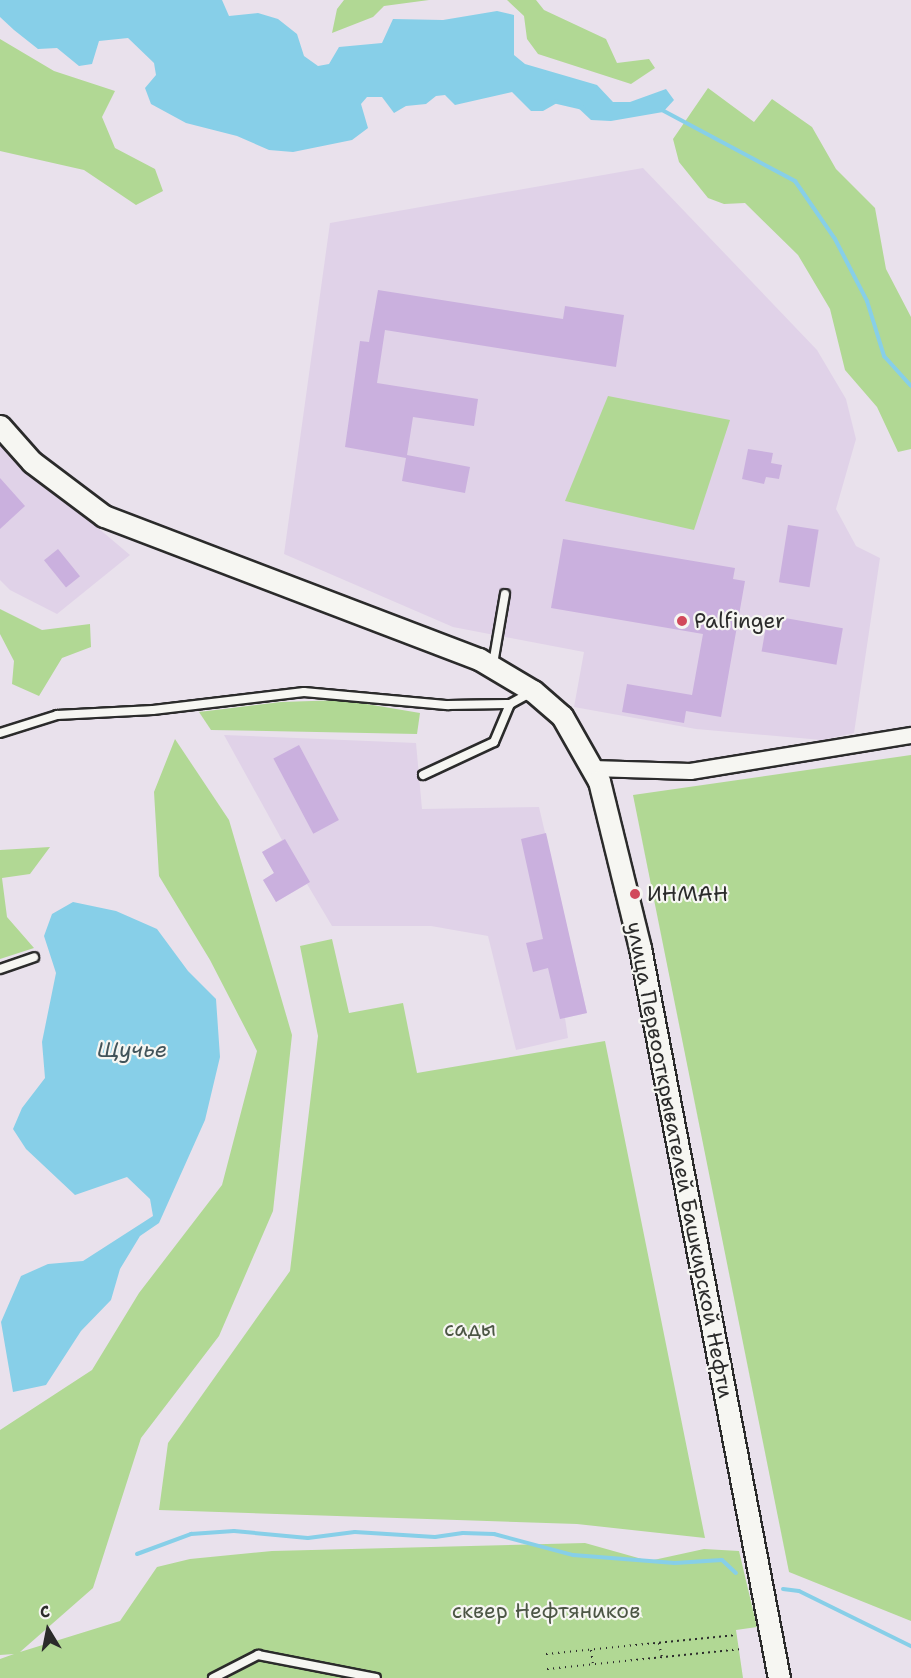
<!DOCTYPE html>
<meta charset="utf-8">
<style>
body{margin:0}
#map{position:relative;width:911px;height:1678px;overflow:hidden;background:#e9e1ec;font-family:"Shantell Sans",sans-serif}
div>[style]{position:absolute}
.built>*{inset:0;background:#e0d2e8}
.green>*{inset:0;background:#b1d894}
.water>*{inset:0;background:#87cfe8}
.stream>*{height:4px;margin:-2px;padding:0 2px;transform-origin:2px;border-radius:2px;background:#87cfe8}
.building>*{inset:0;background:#cab0de;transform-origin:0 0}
.path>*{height:2px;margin-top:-1px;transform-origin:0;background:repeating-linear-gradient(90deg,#2b2b2b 0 1.5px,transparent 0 6px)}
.roads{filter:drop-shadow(2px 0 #2b2b2b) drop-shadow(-2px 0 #2b2b2b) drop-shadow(0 2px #2b2b2b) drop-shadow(0 -2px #2b2b2b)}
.lane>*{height:8px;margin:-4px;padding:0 4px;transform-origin:4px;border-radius:4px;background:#f6f6f2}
.street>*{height:15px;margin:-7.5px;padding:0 7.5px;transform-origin:7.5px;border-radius:7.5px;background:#f6f6f2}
.secondary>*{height:21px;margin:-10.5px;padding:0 10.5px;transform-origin:10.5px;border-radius:10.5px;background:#f6f6f2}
.dots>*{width:16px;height:16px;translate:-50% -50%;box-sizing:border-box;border:3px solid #f6f6f2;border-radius:50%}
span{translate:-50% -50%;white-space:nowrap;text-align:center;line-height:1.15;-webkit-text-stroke:4.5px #f6f6f2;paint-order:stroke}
.poi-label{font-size:21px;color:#2b2b2b}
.left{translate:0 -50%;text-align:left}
.street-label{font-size:21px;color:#2b2b2b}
.park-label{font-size:21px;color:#4c5645}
.water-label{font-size:22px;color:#42545a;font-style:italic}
.north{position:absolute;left:18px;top:1600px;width:60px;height:60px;-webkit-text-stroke:4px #f6f6f2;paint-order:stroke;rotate:350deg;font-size:16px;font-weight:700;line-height:24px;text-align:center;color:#2b2b2b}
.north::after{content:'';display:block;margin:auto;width:21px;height:27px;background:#2b2b2b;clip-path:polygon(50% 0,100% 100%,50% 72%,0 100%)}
</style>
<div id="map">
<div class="built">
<i style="clip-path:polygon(643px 168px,817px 350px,846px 399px,856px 439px,836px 509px,856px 546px,880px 558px,854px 733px,822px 740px,696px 729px,574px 707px,584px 652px,453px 627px,284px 554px,330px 223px)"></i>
<i style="clip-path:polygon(0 445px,130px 555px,57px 614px,10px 590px,0 580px)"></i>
<i style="clip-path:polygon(224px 735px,416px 743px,422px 809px,539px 807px,587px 1013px,565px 1018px,568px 1038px,516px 1050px,488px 936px,431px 926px,332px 926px,307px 884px,276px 902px,263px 880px,274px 873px,262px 852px,282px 840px)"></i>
</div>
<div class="green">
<i style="clip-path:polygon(344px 0,429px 0,384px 6px,373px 17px,332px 33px,337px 9px)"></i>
<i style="clip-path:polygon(507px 0,536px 0,544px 10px,606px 39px,617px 63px,649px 59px,655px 68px,631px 84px,538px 54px,527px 39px,524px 16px)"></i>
<i style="clip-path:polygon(0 39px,54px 71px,115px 91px,102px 117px,115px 148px,155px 169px,163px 191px,136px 205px,84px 170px,0 151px)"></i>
<i style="clip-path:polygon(708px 88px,754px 122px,772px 99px,812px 127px,836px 169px,875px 208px,886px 269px,911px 317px,911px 449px,898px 452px,877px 407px,845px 370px,830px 309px,798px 255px,745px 203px,724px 204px,708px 198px,679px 162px,673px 139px)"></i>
<i style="clip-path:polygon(608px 396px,730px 420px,694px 530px,565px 501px)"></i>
<i style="clip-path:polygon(0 609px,42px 630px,90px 624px,91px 647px,62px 658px,39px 696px,12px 684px,14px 661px,0 634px)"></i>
<i style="clip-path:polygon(343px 700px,420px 713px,417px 734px,211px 730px,199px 712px,281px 702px)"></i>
<i style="clip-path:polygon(175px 739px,229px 820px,292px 1035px,273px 1211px,219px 1336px,141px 1438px,93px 1588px,20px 1652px,120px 1621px,157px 1567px,190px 1559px,272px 1551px,585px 1543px,649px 1561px,704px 1549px,739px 1551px,757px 1627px,736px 1630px,743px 1678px,0 1678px,0 1659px,14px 1654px,0 1655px,0 1430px,92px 1370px,139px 1293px,222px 1185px,257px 1051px,210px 960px,159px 876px,154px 792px)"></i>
<i style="clip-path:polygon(911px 755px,911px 1621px,789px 1572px,633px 795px)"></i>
<i style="clip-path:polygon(50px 847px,30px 874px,2px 878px,7px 917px,34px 948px,0 959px,0 850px)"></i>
<i style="clip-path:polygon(332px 939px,349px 1013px,403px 1003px,417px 1073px,605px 1041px,705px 1538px,577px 1524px,159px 1510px,168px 1443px,290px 1271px,318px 1036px,300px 946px)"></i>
</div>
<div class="water">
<i style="clip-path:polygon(0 0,222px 0,229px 16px,258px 13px,278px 19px,297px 34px,304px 56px,318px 66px,329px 64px,339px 47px,382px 43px,393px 19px,443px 20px,497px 11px,514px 15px,514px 55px,525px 64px,597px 85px,613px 102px,630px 102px,666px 89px,674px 100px,663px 112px,611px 121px,591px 120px,574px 104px,557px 103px,543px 111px,531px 111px,512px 92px,455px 105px,445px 95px,436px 96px,426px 104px,406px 106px,394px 113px,382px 97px,367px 97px,361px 104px,368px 128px,352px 140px,293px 152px,269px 150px,237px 136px,186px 123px,151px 104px,145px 88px,156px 75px,154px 63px,128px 38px,99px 41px,92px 64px,79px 66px,57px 48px,38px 49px,14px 30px,0 17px)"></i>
<i style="clip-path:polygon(73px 902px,116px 911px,157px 929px,188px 971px,216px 999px,220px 1057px,205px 1120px,159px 1223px,140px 1236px,120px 1269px,111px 1300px,81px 1331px,46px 1385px,13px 1392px,1px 1322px,21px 1276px,48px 1264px,83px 1261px,153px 1216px,150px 1199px,127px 1177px,75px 1195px,26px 1149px,13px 1129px,22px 1108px,45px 1078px,42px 1042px,56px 973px,44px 936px,52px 914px)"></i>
</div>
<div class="stream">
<i style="left:553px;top:101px;width:31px;rotate:13deg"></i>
<i style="left:662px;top:110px;width:151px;rotate:28.1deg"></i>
<i style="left:795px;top:181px;width:70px;rotate:55.4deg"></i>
<i style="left:835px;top:239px;width:70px;rotate:62.7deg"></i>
<i style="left:867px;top:301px;width:58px;rotate:72.8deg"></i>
<i style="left:884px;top:356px;width:40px;rotate:48deg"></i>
<i style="left:137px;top:1554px;width:58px;rotate:-20.3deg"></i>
<i style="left:191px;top:1534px;width:43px;rotate:-4deg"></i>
<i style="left:234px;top:1531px;width:74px;rotate:5.4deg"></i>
<i style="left:308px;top:1538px;width:47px;rotate:-7.3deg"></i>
<i style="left:355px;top:1532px;width:80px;rotate:3.6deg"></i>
<i style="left:435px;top:1537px;width:28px;rotate:-8deg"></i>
<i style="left:463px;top:1533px;width:31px;rotate:2deg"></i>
<i style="left:494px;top:1534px;width:82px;rotate:14.9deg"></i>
<i style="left:573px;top:1555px;width:102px;rotate:4.5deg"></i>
<i style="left:675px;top:1563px;width:47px;rotate:-3.7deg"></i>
<i style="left:722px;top:1560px;width:19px;rotate:43deg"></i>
<i style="left:783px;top:1589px;width:16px;rotate:7deg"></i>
<i style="left:799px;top:1591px;width:125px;rotate:26.2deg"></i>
</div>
<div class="building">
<i style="clip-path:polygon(378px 290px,563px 319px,565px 306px,624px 315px,616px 367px,385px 330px,377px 383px,478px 399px,474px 426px,413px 417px,407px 455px,470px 467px,465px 493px,402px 481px,406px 458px,345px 447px,360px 341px,369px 342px)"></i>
<i style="clip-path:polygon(748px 449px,773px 453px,771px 463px,782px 465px,779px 479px,766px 477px,764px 484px,742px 479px)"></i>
<i style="clip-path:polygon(0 478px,25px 506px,0 529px)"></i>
<i style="left:788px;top:525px;width:31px;height:58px;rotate:9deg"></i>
<i style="clip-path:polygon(563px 539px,735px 568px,733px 579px,745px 581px,721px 717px,686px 711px,684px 723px,622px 712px,627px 684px,692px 695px,703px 634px,551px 608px)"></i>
<i style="left:58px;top:549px;width:35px;height:18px;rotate:51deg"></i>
<i style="left:768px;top:615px;width:76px;height:37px;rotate:10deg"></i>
<i style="left:299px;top:745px;width:85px;height:29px;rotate:62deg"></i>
<i style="clip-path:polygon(546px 833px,587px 1013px,560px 1019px,548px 968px,533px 972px,526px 943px,543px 939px,521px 839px)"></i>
<i style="clip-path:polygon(285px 839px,310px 882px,276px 902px,263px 880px,274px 873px,262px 852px)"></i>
</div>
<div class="path">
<i style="left:659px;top:1643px;width:14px;rotate:78deg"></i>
<i style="left:591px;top:1650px;width:15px;rotate:82deg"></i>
<i style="left:546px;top:1654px;width:191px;rotate:-5.7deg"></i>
<i style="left:547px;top:1669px;width:193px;rotate:-5.9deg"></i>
</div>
<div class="roads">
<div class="lane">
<i style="left:493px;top:664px;width:71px;rotate:-80.3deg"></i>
<i style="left:0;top:733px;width:60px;rotate:-17.5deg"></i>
<i style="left:57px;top:715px;width:96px;rotate:-3deg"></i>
<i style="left:153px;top:710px;width:152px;rotate:-6.8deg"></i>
<i style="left:304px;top:692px;width:145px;rotate:5.2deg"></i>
<i style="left:448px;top:705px;width:62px;rotate:-0.9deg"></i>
<i style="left:510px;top:704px;width:25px;rotate:-29deg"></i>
<i style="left:423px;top:775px;width:78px;rotate:-24.9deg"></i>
<i style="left:494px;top:742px;width:41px;rotate:-67.2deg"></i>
<i style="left:0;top:969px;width:36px;rotate:-19deg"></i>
<i style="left:213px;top:1678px;width:51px;rotate:-27.1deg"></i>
<i style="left:258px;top:1655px;width:120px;rotate:11deg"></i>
</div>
<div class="street">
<i style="left:592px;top:768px;width:98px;rotate:1.8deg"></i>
<i style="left:690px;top:771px;width:224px;rotate:-9.3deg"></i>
</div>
<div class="secondary">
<i style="left:0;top:426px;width:48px;rotate:48.4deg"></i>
<i style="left:32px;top:462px;width:90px;rotate:36.9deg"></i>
<i style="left:104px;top:516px;width:401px;rotate:20.9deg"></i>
<i style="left:479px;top:659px;width:63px;rotate:30.7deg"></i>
<i style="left:533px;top:691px;width:38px;rotate:41deg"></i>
<i style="left:562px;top:716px;width:75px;rotate:60.4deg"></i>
<i style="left:599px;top:781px;width:172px;rotate:76.2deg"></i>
<i style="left:640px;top:948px;width:743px;rotate:79.22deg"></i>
</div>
</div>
<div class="dots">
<i style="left:682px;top:621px;background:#d1495b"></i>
<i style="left:635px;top:894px;background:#d1495b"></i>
</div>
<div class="poi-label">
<span class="left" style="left:694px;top:621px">Palfinger</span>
<span class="left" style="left:647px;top:894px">ИНМАН</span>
</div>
<div class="street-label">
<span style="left:680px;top:1160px;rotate:79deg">улица Первооткрывателей Башкирской Нефти</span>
</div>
<div class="park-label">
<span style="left:470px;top:1329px">сады</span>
<span style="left:546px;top:1611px">сквер Нефтяников</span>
</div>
<div class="water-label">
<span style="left:132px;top:1050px">Щучье</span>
</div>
<div class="north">С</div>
</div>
